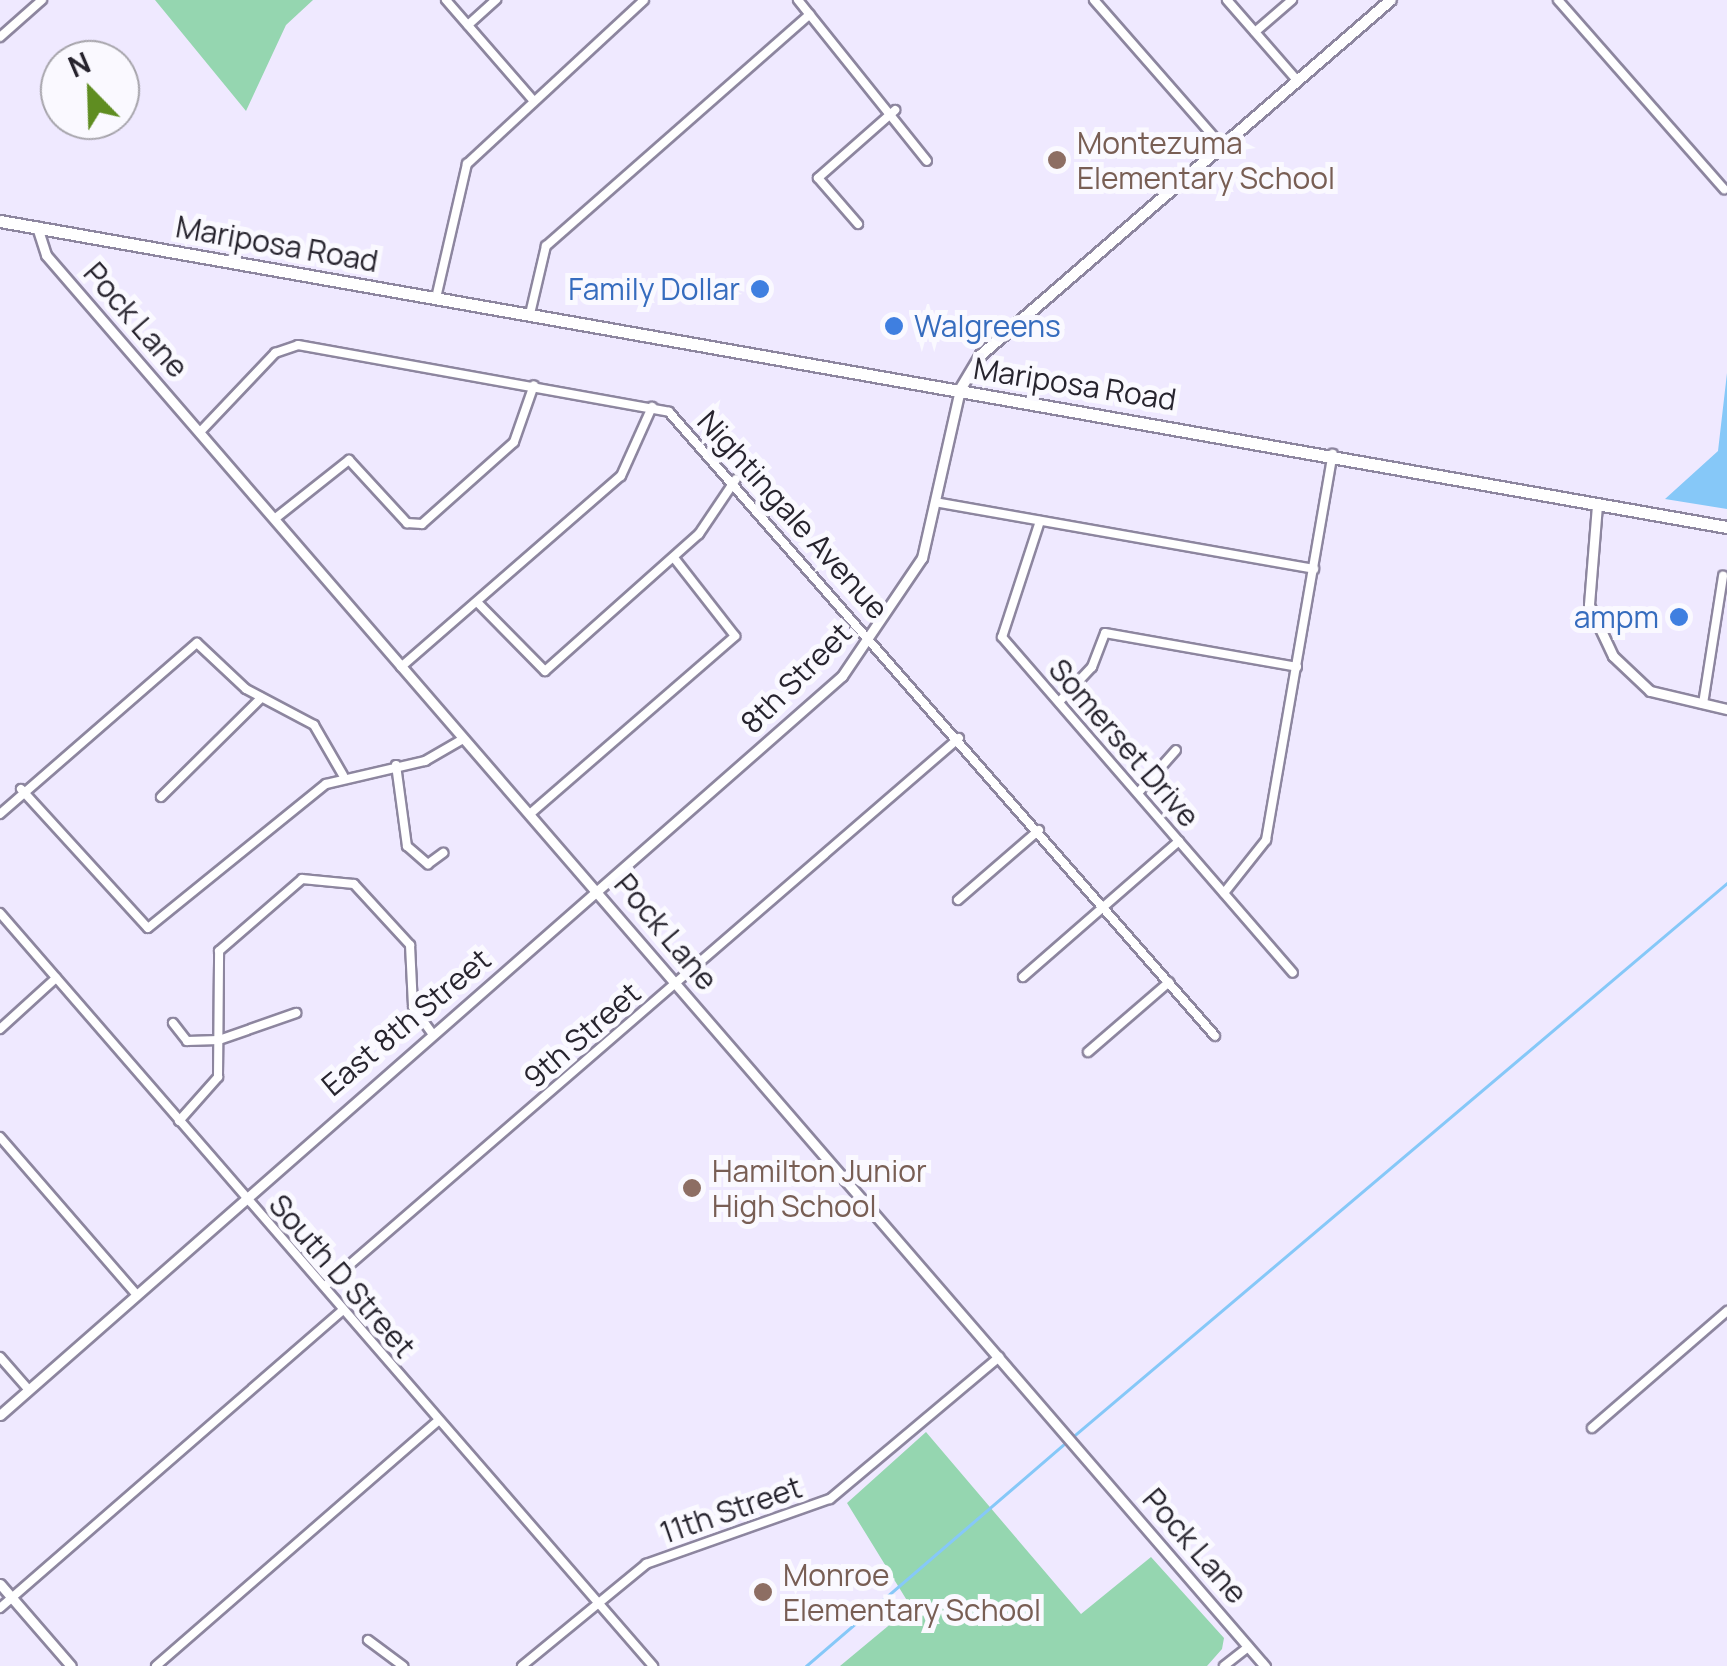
<!DOCTYPE html>
<style>
body{margin:0}
#map{position:relative;width:1727px;height:1666px;overflow:hidden;background:#efe9ff;font-family:Manrope,sans-serif}
div>[style]{position:absolute}
.green>*{inset:0;background:#95d6b0}
.water>*{inset:0;background:#86c8f8}
.stream>*{height:2.5px;margin:-1.25px;padding:0 1.25px;transform-origin:1.25px;border-radius:1.25px;background:#86c8f8}
.roads{filter:drop-shadow(2px 0 #8d869f) drop-shadow(-2px 0 #8d869f) drop-shadow(0 2px #8d869f) drop-shadow(0 -2px #8d869f)}
.minor>*{height:8px;margin:-4px;padding:0 4px;transform-origin:4px;border-radius:4px;background:#fff}
.tertiary>*{height:9px;margin:-4.5px;padding:0 4.5px;transform-origin:4.5px;border-radius:4.5px;background:#fff}
.secondary>*{height:10px;margin:-5px;padding:0 5px;transform-origin:5px;border-radius:5px;background:#fff}
.primary>*{height:11px;margin:-5.5px;padding:0 5.5px;transform-origin:5.5px;border-radius:5.5px;background:#fff}
.dots>*{width:28px;height:28px;translate:-50% -50%;box-sizing:border-box;border:5px solid #faf9ff;border-radius:50%}
span{translate:-50% -50%;white-space:nowrap;text-align:center;line-height:1.15;-webkit-text-stroke:10px #faf9ff;paint-order:stroke}
.education-label{font-size:30px;color:#785e54}
.left{translate:0 -50%;text-align:left}
.street-label{font-size:30px;color:#27242e}
.shop-label{font-size:30px;color:#366cbe}
.right{translate:-100% -50%;text-align:right}
.north{position:absolute;left:40px;top:40px;width:100px;height:100px;box-sizing:border-box;background:#faf9ff;border:2px solid #a6a4ab;border-radius:50%;rotate:337deg;font-size:28px;font-weight:700;line-height:40px;text-align:center;color:#27242e}
.north::after{content:'';display:block;margin:auto;width:35px;height:45px;background:#5f8d21;clip-path:polygon(50% 0,100% 100%,50% 72%,0 100%)}
</style>
<div id="map">
<div class="green">
<i style="clip-path:polygon(155px 0,313px 0,286px 25px,246px 111px)"></i>
<i style="clip-path:polygon(926px 1432px,1081px 1614px,1151px 1557px,1224px 1638px,1222px 1649px,1207px 1666px,840px 1666px,911px 1607px,847px 1503px)"></i>
</div>
<div class="water">
<i style="clip-path:polygon(1727px 373px,1727px 509px,1665px 499px,1718px 451px)"></i>
</div>
<div class="stream">
<i style="left:1075px;top:1435px;width:854px;rotate:-40.25deg"></i>
<i style="left:806px;top:1666px;width:340px;rotate:-40.7deg"></i>
</div>
<div class="roads">
<div class="minor">
<i style="left:446px;top:0;width:131px;rotate:49deg"></i>
<i style="left:798px;top:0;width:206px;rotate:51.3deg"></i>
<i style="left:1094px;top:0;width:193px;rotate:48.8deg"></i>
<i style="left:1227px;top:0;width:105px;rotate:48.9deg"></i>
<i style="left:1558px;top:0;width:252px;rotate:48.7deg"></i>
<i style="left:468px;top:25px;width:38px;rotate:-42deg"></i>
<i style="left:1255px;top:32px;width:49px;rotate:-40.9deg"></i>
<i style="left:0;top:37px;width:56px;rotate:-41.4deg"></i>
<i style="left:858px;top:224px;width:61px;rotate:-131deg"></i>
<i style="left:818px;top:178px;width:103px;rotate:-41.4deg"></i>
<i style="left:436px;top:298px;width:138px;rotate:-77deg"></i>
<i style="left:467px;top:164px;width:241px;rotate:-42.8deg"></i>
<i style="left:530px;top:314px;width:70px;rotate:-76.8deg"></i>
<i style="left:546px;top:246px;width:351px;rotate:-41.3deg"></i>
<i style="left:201px;top:431px;width:108px;rotate:-46.5deg"></i>
<i style="left:275px;top:353px;width:24px;rotate:-19deg"></i>
<i style="left:298px;top:345px;width:377px;rotate:10.2deg"></i>
<i style="left:669px;top:412px;width:829px;rotate:48.81deg"></i>
<i style="left:940px;top:503px;width:380px;rotate:10deg"></i>
<i style="left:277px;top:517px;width:92px;rotate:-38.4deg"></i>
<i style="left:349px;top:460px;width:86px;rotate:47.4deg"></i>
<i style="left:407px;top:523px;width:15px;rotate:4deg"></i>
<i style="left:422px;top:524px;width:123px;rotate:-41.7deg"></i>
<i style="left:514px;top:442px;width:60px;rotate:-70.7deg"></i>
<i style="left:1040px;top:521px;width:122px;rotate:108.1deg"></i>
<i style="left:1002px;top:637px;width:444px;rotate:49.1deg"></i>
<i style="left:477px;top:602px;width:97px;rotate:45.4deg"></i>
<i style="left:545px;top:671px;width:206px;rotate:-41.7deg"></i>
<i style="left:699px;top:534px;width:66px;rotate:-56.1deg"></i>
<i style="left:401px;top:667px;width:291px;rotate:-41deg"></i>
<i style="left:621px;top:476px;width:76px;rotate:-65.8deg"></i>
<i style="left:1059px;top:702px;width:48px;rotate:-46.7deg"></i>
<i style="left:1092px;top:667px;width:36px;rotate:-69deg"></i>
<i style="left:1105px;top:633px;width:195px;rotate:10deg"></i>
<i style="left:1703px;top:704px;width:130px;rotate:-81.1deg"></i>
<i style="left:396px;top:765px;width:82px;rotate:82.3deg"></i>
<i style="left:407px;top:846px;width:28px;rotate:41deg"></i>
<i style="left:428px;top:864px;width:19px;rotate:-36deg"></i>
<i style="left:21px;top:789px;width:188px;rotate:47.6deg"></i>
<i style="left:148px;top:928px;width:229px;rotate:-39deg"></i>
<i style="left:326px;top:784px;width:102px;rotate:-13.1deg"></i>
<i style="left:425px;top:761px;width:44px;rotate:-30.1deg"></i>
<i style="left:1138px;top:793px;width:57px;rotate:-48.5deg"></i>
<i style="left:161px;top:797px;width:141px;rotate:-44.7deg"></i>
<i style="left:531px;top:813px;width:270px;rotate:-40.9deg"></i>
<i style="left:735px;top:636px;width:99px;rotate:-128deg"></i>
<i style="left:0;top:814px;width:261px;rotate:-41deg"></i>
<i style="left:197px;top:643px;width:67px;rotate:43.2deg"></i>
<i style="left:246px;top:689px;width:77px;rotate:27.9deg"></i>
<i style="left:314px;top:725px;width:58px;rotate:59.9deg"></i>
<i style="left:1224px;top:893px;width:68px;rotate:-51.6deg"></i>
<i style="left:1266px;top:840px;width:392px;rotate:-80.2deg"></i>
<i style="left:958px;top:900px;width:107px;rotate:-40.8deg"></i>
<i style="left:0;top:913px;width:997px;rotate:49.07deg"></i>
<i style="left:1023px;top:977px;width:207px;rotate:-41.1deg"></i>
<i style="left:173px;top:1023px;width:23px;rotate:52deg"></i>
<i style="left:187px;top:1041px;width:32px;rotate:-2deg"></i>
<i style="left:219px;top:1040px;width:82px;rotate:-19.3deg"></i>
<i style="left:0;top:1029px;width:76px;rotate:-42.3deg"></i>
<i style="left:1088px;top:1052px;width:107px;rotate:-40.8deg"></i>
<i style="left:179px;top:1121px;width:59px;rotate:-48.4deg"></i>
<i style="left:218px;top:1077px;width:126px;rotate:-89.5deg"></i>
<i style="left:219px;top:951px;width:110px;rotate:-40.9deg"></i>
<i style="left:302px;top:879px;width:52px;rotate:5.5deg"></i>
<i style="left:354px;top:884px;width:83px;rotate:47.4deg"></i>
<i style="left:410px;top:945px;width:62px;rotate:87.2deg"></i>
<i style="left:413px;top:1007px;width:31px;rotate:54deg"></i>
<i style="left:0;top:1137px;width:209px;rotate:49.1deg"></i>
<i style="left:325px;top:1286px;width:838px;rotate:-40.84deg"></i>
<i style="left:0;top:1357px;width:44px;rotate:48.7deg"></i>
<i style="left:1592px;top:1428px;width:179px;rotate:-40.9deg"></i>
<i style="left:0;top:1608px;width:454px;rotate:-41deg"></i>
<i style="left:368px;top:1640px;width:44px;rotate:36.6deg"></i>
<i style="left:156px;top:1666px;width:374px;rotate:-41deg"></i>
<i style="left:522px;top:1666px;width:161px;rotate:-39.4deg"></i>
<i style="left:646px;top:1564px;width:195px;rotate:-19.5deg"></i>
<i style="left:830px;top:1499px;width:221px;rotate:-40deg"></i>
<i style="left:1224px;top:1666px;width:31px;rotate:-38deg"></i>
</div>
<div class="tertiary">
<i style="left:37px;top:227px;width:29px;rotate:72deg"></i>
<i style="left:46px;top:255px;width:1865px;rotate:49.18deg"></i>
<i style="left:1597px;top:505px;width:100px;rotate:94.6deg"></i>
<i style="left:1589px;top:605px;width:56px;rotate:64.8deg"></i>
<i style="left:1613px;top:656px;width:51px;rotate:43.4deg"></i>
<i style="left:1650px;top:691px;width:79px;rotate:13.2deg"></i>
<i style="left:0;top:1415px;width:1120px;rotate:-41.27deg"></i>
<i style="left:842px;top:676px;width:143px;rotate:-55.9deg"></i>
<i style="left:922px;top:558px;width:172px;rotate:-77.3deg"></i>
<i style="left:0;top:1584px;width:108px;rotate:49.1deg"></i>
</div>
<div class="secondary">
<i style="left:960px;top:390px;width:41px;rotate:-59deg"></i>
<i style="left:981px;top:355px;width:542px;rotate:-40.89deg"></i>
</div>
<div class="primary">
<i style="left:0;top:221px;width:1754px;rotate:10.05deg"></i>
</div>
</div>
<div class="dots">
<i style="left:1057px;top:160px;background:#8d6e63"></i>
<i style="left:760px;top:289px;background:#3f7fe0"></i>
<i style="left:894px;top:326px;background:#3f7fe0"></i>
<i style="left:1679px;top:617px;background:#3f7fe0"></i>
<i style="left:692px;top:1188px;background:#8d6e63"></i>
<i style="left:763px;top:1592px;background:#8d6e63"></i>
</div>
<div class="education-label">
<span class="left" style="left:1077px;top:160px">Montezuma<br>Elementary School</span>
<span class="left" style="left:712px;top:1188px">Hamilton Junior<br>High School</span>
<span class="left" style="left:783px;top:1592px">Monroe<br>Elementary School</span>
</div>
<div class="street-label">
<span style="left:277px;top:244px;rotate:10deg">Mariposa Road</span>
<span style="left:136px;top:320px;rotate:49deg">Pock Lane</span>
<span style="left:1075px;top:384px;rotate:9deg">Mariposa Road</span>
<span style="left:793px;top:515px;rotate:48deg">Nightingale Avenue</span>
<span style="left:796px;top:678px;rotate:-45deg">8th Street</span>
<span style="left:1124px;top:743px;rotate:49deg">Somerset Drive</span>
<span style="left:666px;top:932px;rotate:50deg">Pock Lane</span>
<span style="left:406px;top:1022px;rotate:-40deg">East 8th Street</span>
<span style="left:582px;top:1035px;rotate:-41deg">9th Street</span>
<span style="left:342px;top:1276px;rotate:49deg">South D Street</span>
<span style="left:731px;top:1510px;rotate:-19deg">11th Street</span>
<span style="left:1195px;top:1546px;rotate:49deg">Pock Lane</span>
</div>
<div class="shop-label">
<span class="right" style="left:740px;top:289px">Family Dollar</span>
<span class="left" style="left:914px;top:326px">Walgreens</span>
<span class="right" style="left:1659px;top:617px">ampm</span>
</div>
<div class="north">N</div>
</div>
